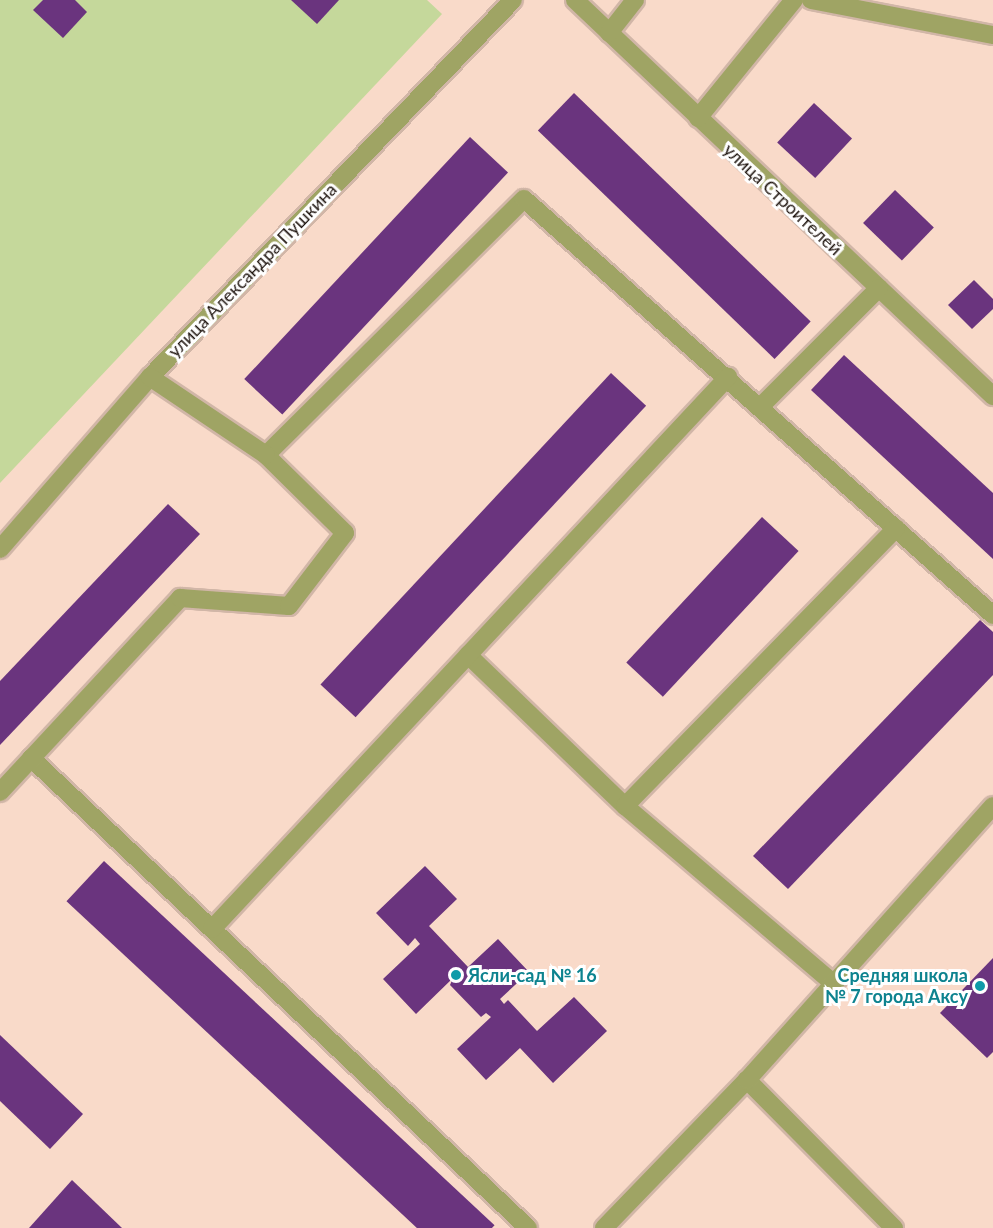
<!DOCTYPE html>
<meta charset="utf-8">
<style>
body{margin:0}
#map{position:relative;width:993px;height:1228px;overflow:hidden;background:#f9dac9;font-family:Lato,sans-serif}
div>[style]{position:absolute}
.green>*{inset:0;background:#c5d89b}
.building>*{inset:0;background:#6a347e;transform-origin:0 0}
.roads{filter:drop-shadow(2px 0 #d1b6a7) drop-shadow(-2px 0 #d1b6a7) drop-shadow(0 2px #d1b6a7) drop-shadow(0 -2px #d1b6a7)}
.minor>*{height:18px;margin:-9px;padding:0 9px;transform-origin:9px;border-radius:9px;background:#9fa464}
.dots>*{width:16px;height:16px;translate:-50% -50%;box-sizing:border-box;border:3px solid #fff;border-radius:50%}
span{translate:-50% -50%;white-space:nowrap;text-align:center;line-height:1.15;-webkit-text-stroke:6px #fff;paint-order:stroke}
.street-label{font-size:18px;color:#1d130d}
.culture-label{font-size:18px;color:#0d838f;font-weight:700}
.left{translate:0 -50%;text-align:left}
.right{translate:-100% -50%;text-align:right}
</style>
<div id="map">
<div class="green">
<i style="clip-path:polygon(0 0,427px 0,442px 14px,0 483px)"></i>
</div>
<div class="building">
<i style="clip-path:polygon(43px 0,75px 0,87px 12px,63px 38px,33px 10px)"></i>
<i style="clip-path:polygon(291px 0,339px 0,317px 24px)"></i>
<i style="left:574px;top:93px;width:329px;height:52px;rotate:44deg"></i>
<i style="left:814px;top:103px;width:52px;height:54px;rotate:43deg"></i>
<i style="left:470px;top:137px;width:52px;height:331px;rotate:43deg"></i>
<i style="left:895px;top:190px;width:54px;height:46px;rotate:44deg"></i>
<i style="clip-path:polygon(974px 280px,993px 299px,993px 309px,972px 329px,948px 305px)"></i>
<i style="clip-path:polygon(844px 355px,993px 493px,993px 559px,811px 390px)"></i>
<i style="left:611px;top:373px;width:48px;height:426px;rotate:43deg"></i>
<i style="clip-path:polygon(168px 504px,200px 534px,0 745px,0 681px)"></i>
<i style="left:762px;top:517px;width:50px;height:199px;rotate:43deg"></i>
<i style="clip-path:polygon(980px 620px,993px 632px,993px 675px,788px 889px,753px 856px)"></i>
<i style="left:104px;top:861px;width:534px;height:55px;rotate:43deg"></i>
<i style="clip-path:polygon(425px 866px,457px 899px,429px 926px,468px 967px,498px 939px,529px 972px,500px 999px,504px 1004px,508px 1000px,537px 1031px,574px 997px,607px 1031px,553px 1083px,520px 1048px,486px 1080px,457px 1049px,491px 1017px,486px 1013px,481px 1017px,450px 985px,453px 978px,416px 1014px,383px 979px,420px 944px,415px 938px,408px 946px,376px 913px)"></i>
<i style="clip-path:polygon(993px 958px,993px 1052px,987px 1058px,940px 1013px)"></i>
<i style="clip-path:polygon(0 1035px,83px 1114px,50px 1149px,0 1101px)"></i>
<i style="clip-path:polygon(72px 1180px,122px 1228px,29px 1228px)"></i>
</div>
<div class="roads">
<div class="minor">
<i style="left:575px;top:0;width:576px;rotate:43.45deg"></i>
<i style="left:811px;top:0;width:185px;rotate:10.9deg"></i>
<i style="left:609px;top:33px;width:42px;rotate:-51.8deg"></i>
<i style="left:698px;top:118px;width:152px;rotate:-50.9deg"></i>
<i style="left:761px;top:406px;width:167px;rotate:-45deg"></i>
<i style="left:266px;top:455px;width:363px;rotate:-44.8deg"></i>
<i style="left:524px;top:199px;width:627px;rotate:41.57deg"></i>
<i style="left:0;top:549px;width:228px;rotate:-48.9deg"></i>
<i style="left:150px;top:377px;width:523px;rotate:-46.08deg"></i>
<i style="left:468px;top:655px;width:218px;rotate:43.9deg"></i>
<i style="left:625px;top:806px;width:273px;rotate:40.4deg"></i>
<i style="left:31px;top:758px;width:684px;rotate:43.4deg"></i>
<i style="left:0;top:792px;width:265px;rotate:-47.1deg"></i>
<i style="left:180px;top:598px;width:109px;rotate:4.2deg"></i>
<i style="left:289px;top:606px;width:92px;rotate:-52.5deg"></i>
<i style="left:345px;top:533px;width:111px;rotate:-135.4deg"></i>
<i style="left:266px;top:455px;width:140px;rotate:-146.1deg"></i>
<i style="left:625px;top:806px;width:388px;rotate:-45.7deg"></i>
<i style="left:212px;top:929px;width:756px;rotate:-46.93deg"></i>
<i style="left:604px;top:1228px;width:206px;rotate:-46deg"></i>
<i style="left:894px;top:1228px;width:209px;rotate:-134.8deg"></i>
<i style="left:747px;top:1080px;width:368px;rotate:-48.1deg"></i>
</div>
</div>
<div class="dots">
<i style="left:456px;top:975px;background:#0f9aa8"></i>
<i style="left:980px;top:986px;background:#0f9aa8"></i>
</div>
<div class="street-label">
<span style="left:783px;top:199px;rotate:43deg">улица Строителей</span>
<span style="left:252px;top:270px;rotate:-46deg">улица Александра Пушкина</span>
</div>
<div class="culture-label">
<span class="left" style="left:468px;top:975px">Ясли-сад № 16</span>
<span class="right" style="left:968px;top:986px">Средняя школа<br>№ 7 города Аксу</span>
</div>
</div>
